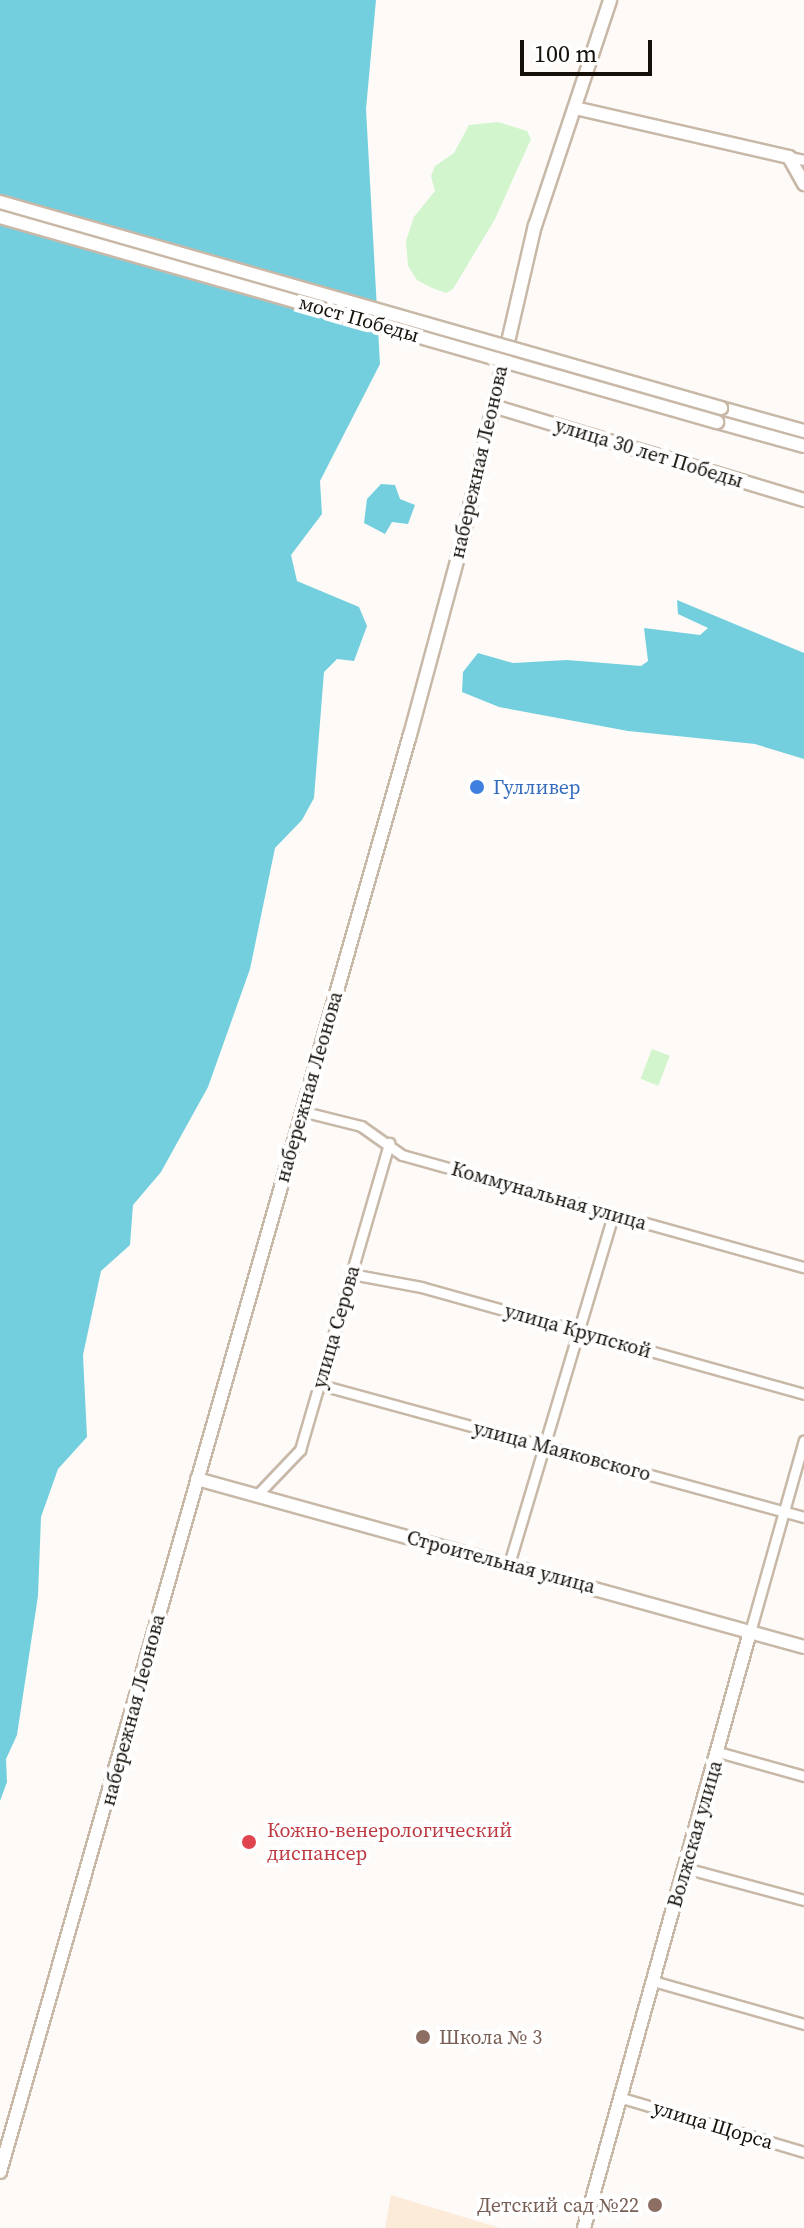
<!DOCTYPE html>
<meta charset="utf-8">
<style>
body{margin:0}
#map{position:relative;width:804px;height:2228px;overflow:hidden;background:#fdfaf7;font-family:"Source Serif 4",serif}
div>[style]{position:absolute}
.built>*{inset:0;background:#fdebd9}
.green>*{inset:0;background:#d2f5cd;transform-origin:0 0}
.water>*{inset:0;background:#73cfde}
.roads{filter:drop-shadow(2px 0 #c8b8a8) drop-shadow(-2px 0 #c8b8a8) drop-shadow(0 2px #c8b8a8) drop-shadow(0 -2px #c8b8a8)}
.street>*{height:9px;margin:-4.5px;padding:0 4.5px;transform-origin:4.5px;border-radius:4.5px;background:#fff}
.secondary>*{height:12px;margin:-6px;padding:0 6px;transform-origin:6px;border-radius:6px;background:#fff}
.bridges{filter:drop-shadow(2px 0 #c8b8a8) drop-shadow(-2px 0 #c8b8a8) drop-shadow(0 2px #c8b8a8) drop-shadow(0 -2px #c8b8a8)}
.secondary-bridge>*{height:12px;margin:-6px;padding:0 6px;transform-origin:6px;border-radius:6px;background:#fff}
.dots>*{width:22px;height:22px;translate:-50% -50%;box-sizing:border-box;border:4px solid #fff;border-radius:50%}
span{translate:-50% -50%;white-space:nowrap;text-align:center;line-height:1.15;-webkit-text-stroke:8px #fff;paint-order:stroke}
.street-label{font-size:20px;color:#15100a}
.shop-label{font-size:20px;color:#366cbe}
.left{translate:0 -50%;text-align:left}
.health-label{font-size:20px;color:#be3a42}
.education-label{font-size:20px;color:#785e54}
.right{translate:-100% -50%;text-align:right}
.scale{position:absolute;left:520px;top:40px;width:132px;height:36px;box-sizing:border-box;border:4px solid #15100a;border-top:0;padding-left:10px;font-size:24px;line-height:28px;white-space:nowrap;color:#15100a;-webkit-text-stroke:6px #fff;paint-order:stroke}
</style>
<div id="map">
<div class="built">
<i style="clip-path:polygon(391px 2195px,500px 2228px,385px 2228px)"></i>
</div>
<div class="green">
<i style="clip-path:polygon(498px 122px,527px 131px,531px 139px,495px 219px,453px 289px,446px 293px,432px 288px,417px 280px,408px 266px,406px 241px,414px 217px,435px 191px,431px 176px,435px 166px,454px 153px,469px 125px)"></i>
<i style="left:652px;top:1049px;width:19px;height:32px;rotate:21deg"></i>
</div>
<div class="water">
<i style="clip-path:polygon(0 0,376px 0,366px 109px,380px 364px,320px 481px,322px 514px,291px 555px,297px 581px,359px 607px,367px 626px,354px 661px,337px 659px,324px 672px,314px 798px,302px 820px,275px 848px,250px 969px,208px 1087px,161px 1172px,133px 1205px,130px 1245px,101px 1271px,83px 1355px,87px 1437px,58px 1469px,41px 1517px,38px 1596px,17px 1735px,6px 1759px,7px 1782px,0 1801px)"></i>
<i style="clip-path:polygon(381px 484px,395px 485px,400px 499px,415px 505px,408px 524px,392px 522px,385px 534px,364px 523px,367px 499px)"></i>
<i style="clip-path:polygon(677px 600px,804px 653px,804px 759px,755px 744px,628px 731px,499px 707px,462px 692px,463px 672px,478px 653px,513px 663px,567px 660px,641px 666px,648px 661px,644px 628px,700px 635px,708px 628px,678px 614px)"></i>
</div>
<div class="roads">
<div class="street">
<i style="left:789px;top:157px;width:15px;rotate:11deg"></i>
<i style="left:301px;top:1111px;width:62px;rotate:14deg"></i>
<i style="left:361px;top:1126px;width:50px;rotate:35.3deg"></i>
<i style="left:402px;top:1155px;width:417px;rotate:15.6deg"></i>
<i style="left:351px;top:1274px;width:71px;rotate:10.5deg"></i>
<i style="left:421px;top:1287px;width:398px;rotate:15.6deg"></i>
<i style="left:321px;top:1385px;width:501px;rotate:15.29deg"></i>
<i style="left:256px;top:1496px;width:64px;rotate:-46.3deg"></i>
<i style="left:300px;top:1450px;width:320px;rotate:-73.8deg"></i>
<i style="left:509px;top:1564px;width:364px;rotate:-73.4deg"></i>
<i style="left:750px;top:1632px;width:199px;rotate:-74.3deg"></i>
<i style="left:718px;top:1752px;width:89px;rotate:15.6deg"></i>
<i style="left:685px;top:1868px;width:123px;rotate:15.1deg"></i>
<i style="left:653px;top:1981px;width:157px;rotate:15.9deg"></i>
<i style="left:622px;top:2098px;width:190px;rotate:16.5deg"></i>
</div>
<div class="secondary">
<i style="left:575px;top:108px;width:220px;rotate:12.9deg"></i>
<i style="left:789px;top:157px;width:31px;rotate:61deg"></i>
<i style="left:493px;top:406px;width:325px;rotate:16.8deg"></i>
<i style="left:721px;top:408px;width:86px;rotate:15.5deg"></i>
<i style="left:717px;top:422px;width:90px;rotate:15.4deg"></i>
<i style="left:197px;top:1479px;width:630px;rotate:15.47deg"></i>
<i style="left:0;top:2172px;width:1494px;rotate:-74.08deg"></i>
<i style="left:410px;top:735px;width:188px;rotate:-74.9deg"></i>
<i style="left:459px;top:554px;width:337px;rotate:-77deg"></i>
<i style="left:535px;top:226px;width:238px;rotate:-71.6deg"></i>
<i style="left:584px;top:2228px;width:619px;rotate:-74.44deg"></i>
</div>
</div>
<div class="bridges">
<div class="secondary-bridge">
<i style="left:0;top:202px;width:750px;rotate:15.95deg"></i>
<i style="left:0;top:217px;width:746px;rotate:15.96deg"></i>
</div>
</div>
<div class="dots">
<i style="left:477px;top:787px;background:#3f7fe0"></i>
<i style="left:249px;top:1842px;background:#e0444e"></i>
<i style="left:423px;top:2037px;background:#8d6e63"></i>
<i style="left:655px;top:2205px;background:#8d6e63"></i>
</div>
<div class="street-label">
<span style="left:359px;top:319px;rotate:16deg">мост Победы</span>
<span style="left:649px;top:453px;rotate:17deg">улица 30 лет Победы</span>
<span style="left:479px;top:462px;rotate:-77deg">набережная Леонова</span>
<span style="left:309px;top:1087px;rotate:-74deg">набережная Леонова</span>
<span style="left:549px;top:1196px;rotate:16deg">Коммунальная улица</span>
<span style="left:336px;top:1327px;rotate:-74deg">улица Серова</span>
<span style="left:578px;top:1331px;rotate:16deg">улица Крупской</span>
<span style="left:562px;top:1451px;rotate:15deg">улица Маяковского</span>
<span style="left:501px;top:1562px;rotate:15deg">Строительная улица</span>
<span style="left:133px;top:1710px;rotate:-75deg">набережная Леонова</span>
<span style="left:695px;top:1834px;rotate:-74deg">Волжская улица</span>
<span style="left:713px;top:2125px;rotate:17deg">улица Щорса</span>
</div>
<div class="shop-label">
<span class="left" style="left:493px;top:787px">Гулливер</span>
</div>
<div class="health-label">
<span class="left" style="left:267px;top:1842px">Кожно-венерологический<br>диспансер</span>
</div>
<div class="education-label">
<span class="left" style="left:439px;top:2037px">Школа № 3</span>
<span class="right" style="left:639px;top:2205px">Детский сад №22</span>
</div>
<div class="scale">100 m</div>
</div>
